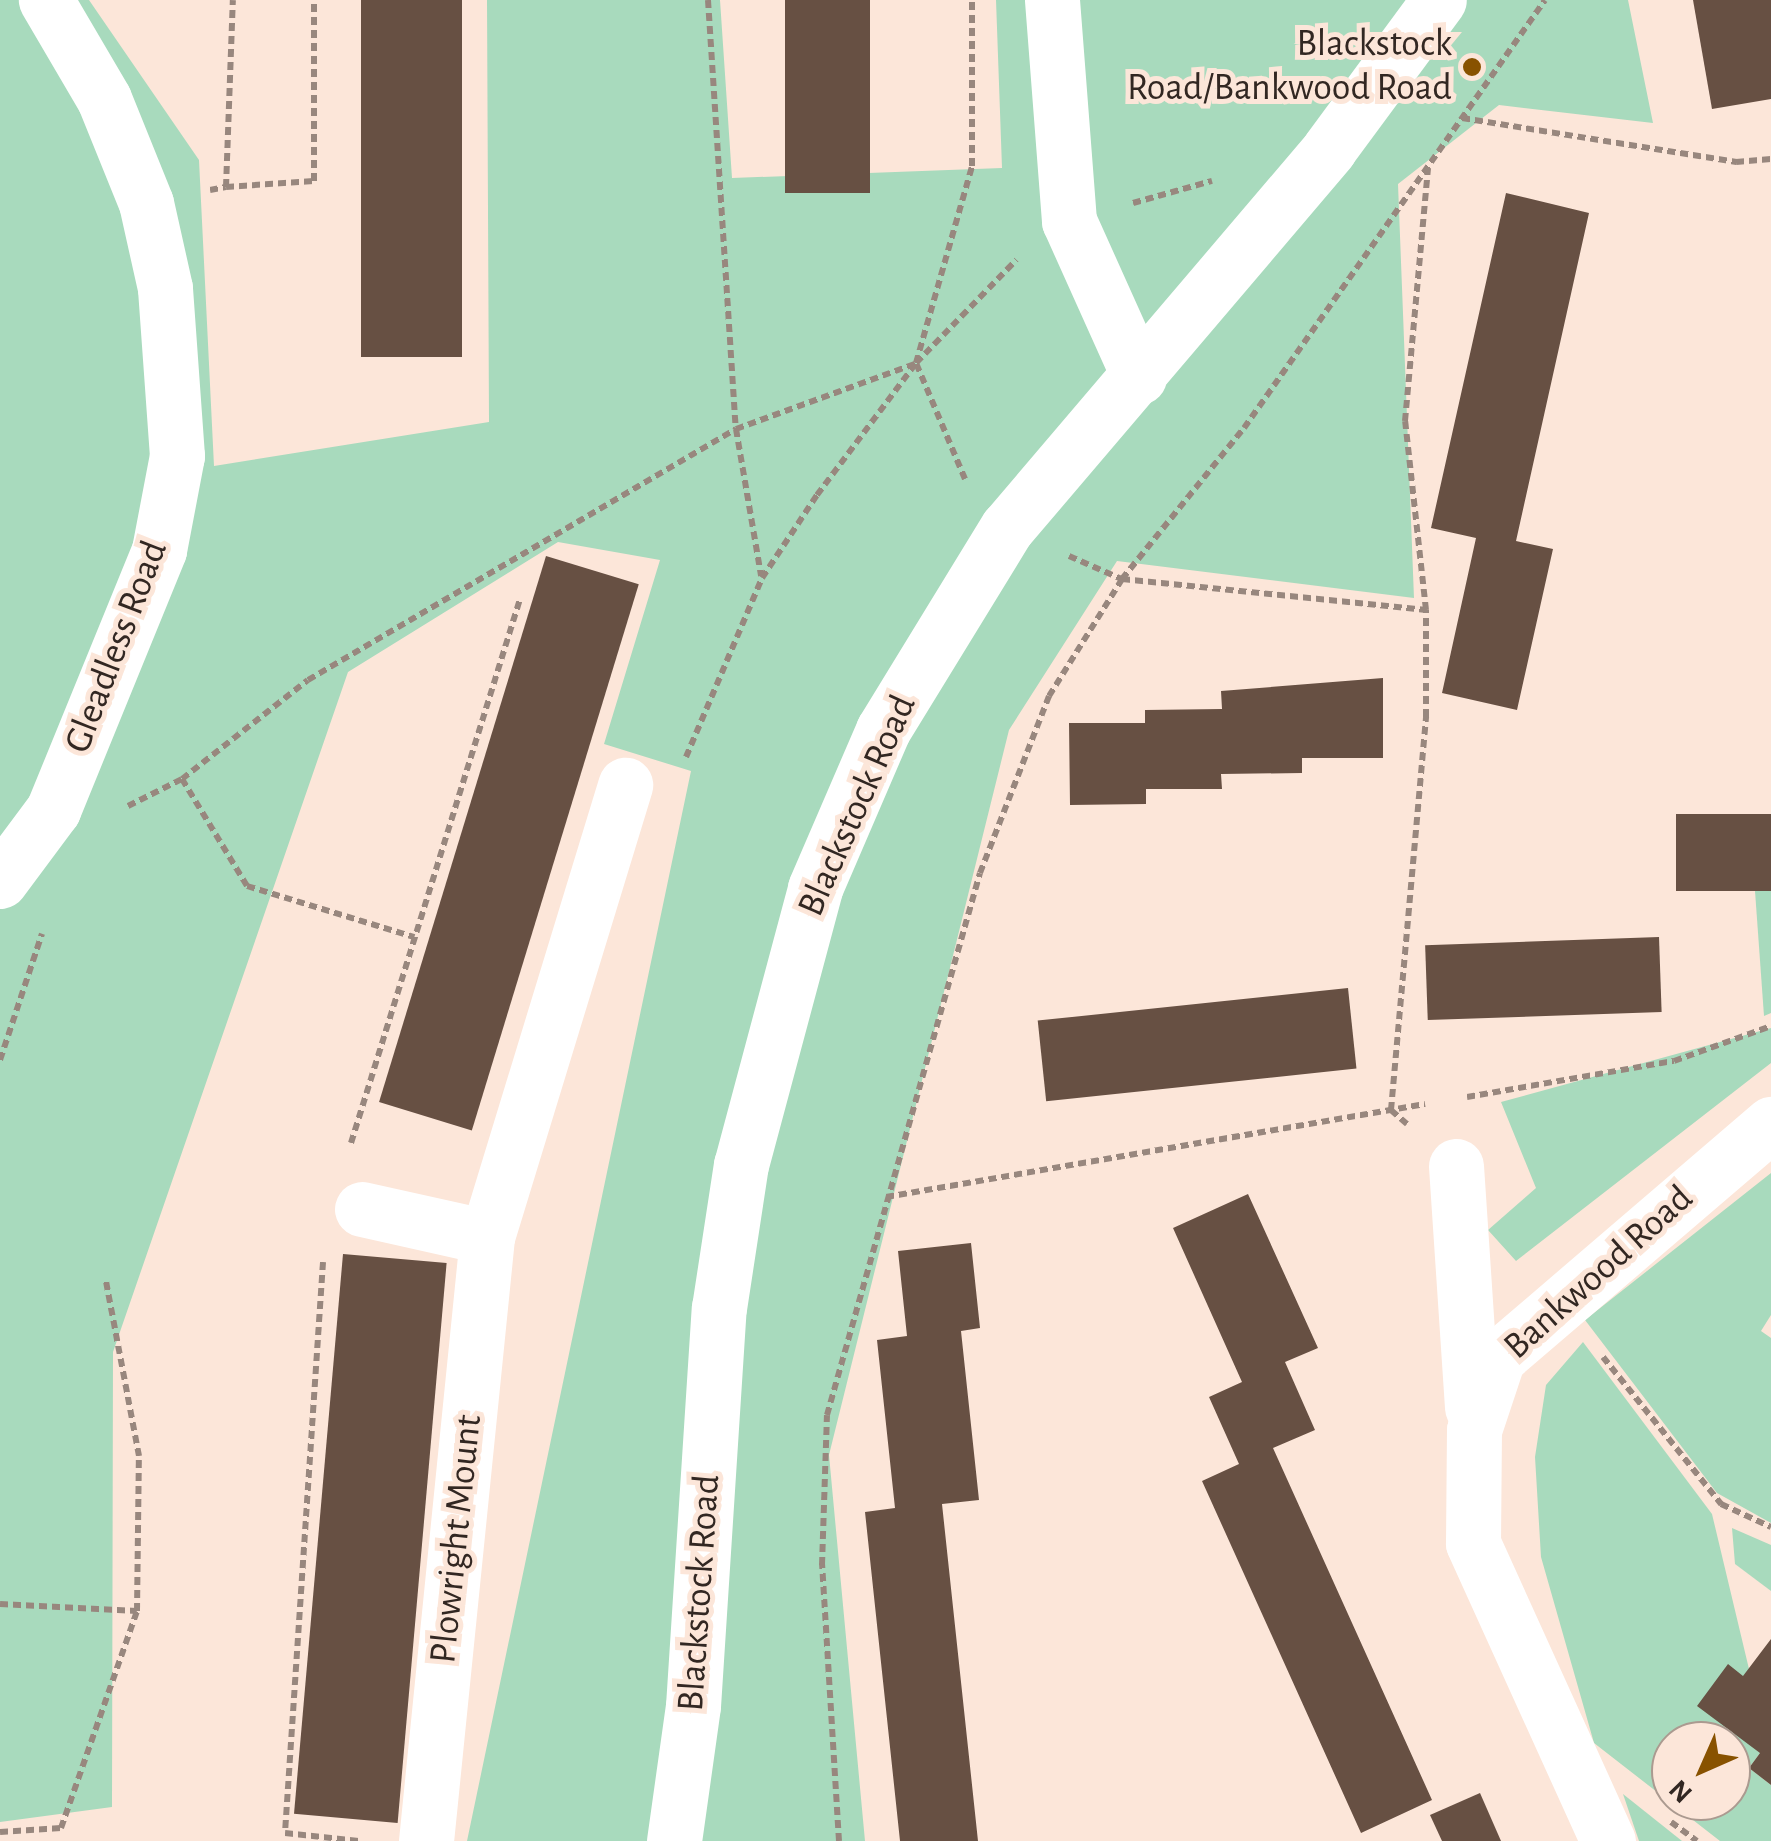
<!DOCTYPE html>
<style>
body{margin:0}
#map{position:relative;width:1771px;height:1841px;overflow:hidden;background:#fce6d9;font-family:"Alegreya Sans",sans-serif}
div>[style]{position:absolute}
.green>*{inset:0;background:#a8dabd}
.building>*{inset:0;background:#675043;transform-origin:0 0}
.path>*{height:6px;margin-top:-3px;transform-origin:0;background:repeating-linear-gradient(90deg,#98877e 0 8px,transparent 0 13px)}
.minor>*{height:55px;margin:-27.5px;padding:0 27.5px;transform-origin:27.5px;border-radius:27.5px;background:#fff}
.dots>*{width:28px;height:28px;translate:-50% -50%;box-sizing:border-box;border:5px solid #fce6d9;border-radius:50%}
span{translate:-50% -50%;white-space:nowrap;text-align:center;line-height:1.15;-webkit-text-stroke:10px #fce6d9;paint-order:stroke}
.poi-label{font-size:38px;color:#322722}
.right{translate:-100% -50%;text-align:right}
.street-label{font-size:38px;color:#322722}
.north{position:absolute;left:1651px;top:1721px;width:100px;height:100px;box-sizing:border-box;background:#fce6d9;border:2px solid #ab9a90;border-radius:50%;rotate:225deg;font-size:28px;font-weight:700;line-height:40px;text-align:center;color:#322722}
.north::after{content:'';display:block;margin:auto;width:35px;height:45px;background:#885200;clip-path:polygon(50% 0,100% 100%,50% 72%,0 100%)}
</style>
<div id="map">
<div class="green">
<i style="clip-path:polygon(0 0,89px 0,199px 160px,214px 466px,489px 422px,487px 0,720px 0,732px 178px,1002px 168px,996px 0,1628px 0,1653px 123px,1499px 105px,1398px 184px,1414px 598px,1117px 561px,1009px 730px,829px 1455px,865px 1841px,467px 1841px,691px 771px,604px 744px,660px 560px,558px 542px,348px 672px,113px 1352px,112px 1807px,0 1822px)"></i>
<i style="clip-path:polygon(1755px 891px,1771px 891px,1771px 1013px,1764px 1016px)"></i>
<i style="clip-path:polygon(1771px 1028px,1771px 1063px,1516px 1261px,1488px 1230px,1536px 1188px,1501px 1102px)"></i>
<i style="clip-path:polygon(1771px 1173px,1771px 1315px,1761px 1331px,1771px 1338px,1771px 1523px,1717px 1493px,1585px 1320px)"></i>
<i style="clip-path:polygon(evenodd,1583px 1342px,1712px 1514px,1749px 1669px,1760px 1753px,1749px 1768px,1771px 1785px,1771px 1841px,1720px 1841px,1594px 1743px,1541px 1557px,1535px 1457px,1546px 1385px,1583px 1342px,1671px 1741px,1731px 1741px,1731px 1801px,1671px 1801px,1671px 1741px)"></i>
<i style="clip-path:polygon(1732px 1528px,1771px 1545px,1771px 1591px,1735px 1564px)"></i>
<i style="clip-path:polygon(1623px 1794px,1682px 1841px,1639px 1841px)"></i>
</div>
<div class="building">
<i style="left:361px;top:0;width:101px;height:357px"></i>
<i style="left:785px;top:0;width:85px;height:193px"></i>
<i style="clip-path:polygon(1693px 0,1771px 0,1771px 99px,1712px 109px)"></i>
<i style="clip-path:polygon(1506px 193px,1589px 213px,1516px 541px,1553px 549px,1517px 710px,1442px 693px,1476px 538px,1431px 528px)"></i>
<i style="left:546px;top:556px;width:97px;height:571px;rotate:17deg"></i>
<i style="clip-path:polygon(1383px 678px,1383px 758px,1302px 758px,1302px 773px,1221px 774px,1222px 789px,1146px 789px,1146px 804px,1070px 805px,1069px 723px,1145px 723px,1145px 710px,1222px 709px,1221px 691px)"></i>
<i style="left:1771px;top:814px;width:77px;height:95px;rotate:90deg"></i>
<i style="left:1659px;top:937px;width:75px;height:234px;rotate:88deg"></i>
<i style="left:1348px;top:988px;width:81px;height:312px;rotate:84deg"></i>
<i style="clip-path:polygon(1248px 1194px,1318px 1348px,1285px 1362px,1315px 1430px,1273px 1448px,1432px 1800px,1361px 1833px,1202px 1481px,1239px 1464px,1209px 1397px,1242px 1382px,1173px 1228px)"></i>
<i style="clip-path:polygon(971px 1243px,980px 1328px,961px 1331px,979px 1500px,942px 1504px,978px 1841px,900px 1841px,865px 1512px,895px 1508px,877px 1340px,907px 1336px,898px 1251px)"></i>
<i style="left:343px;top:1254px;width:104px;height:562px;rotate:5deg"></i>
<i style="clip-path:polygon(1771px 1639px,1771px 1785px,1749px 1768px,1760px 1753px,1697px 1706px,1728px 1664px,1743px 1676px)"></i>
<i style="clip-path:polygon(1480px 1793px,1501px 1841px,1442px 1841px,1430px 1815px)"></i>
</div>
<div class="path">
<i style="left:708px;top:0;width:430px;rotate:86.3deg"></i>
<i style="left:736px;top:429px;width:149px;rotate:80.3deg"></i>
<i style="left:1462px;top:118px;width:278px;rotate:9.1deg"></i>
<i style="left:1736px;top:162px;width:35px;rotate:-5deg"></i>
<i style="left:226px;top:187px;width:88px;rotate:-3.9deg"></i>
<i style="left:314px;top:181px;width:181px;rotate:-90deg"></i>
<i style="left:210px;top:190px;width:16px;rotate:-11deg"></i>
<i style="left:226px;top:187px;width:187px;rotate:-87.9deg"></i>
<i style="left:1133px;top:203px;width:82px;rotate:-15.6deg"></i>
<i style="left:965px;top:479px;width:126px;rotate:-112.9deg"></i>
<i style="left:916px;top:363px;width:205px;rotate:-74.1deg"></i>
<i style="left:972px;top:166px;width:166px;rotate:-90deg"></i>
<i style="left:1069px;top:556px;width:58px;rotate:23.5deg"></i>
<i style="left:1122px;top:579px;width:306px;rotate:5.8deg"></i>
<i style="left:686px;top:757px;width:194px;rotate:-67deg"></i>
<i style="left:762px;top:578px;width:100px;rotate:-56.5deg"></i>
<i style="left:817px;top:495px;width:165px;rotate:-53.1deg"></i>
<i style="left:916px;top:363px;width:144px;rotate:-45.8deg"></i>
<i style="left:182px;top:779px;width:125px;rotate:58.7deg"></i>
<i style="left:247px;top:886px;width:175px;rotate:17deg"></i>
<i style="left:128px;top:806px;width:60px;rotate:-26.6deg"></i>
<i style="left:182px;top:779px;width:160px;rotate:-38.2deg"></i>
<i style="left:308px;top:680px;width:496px;rotate:-30.4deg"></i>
<i style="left:736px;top:429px;width:190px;rotate:-20deg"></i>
<i style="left:0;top:1060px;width:133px;rotate:-71.6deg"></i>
<i style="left:1467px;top:1097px;width:210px;rotate:-9.9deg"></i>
<i style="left:1674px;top:1061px;width:103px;rotate:-19.8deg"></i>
<i style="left:1407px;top:1124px;width:21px;rotate:-139deg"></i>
<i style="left:1391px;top:1110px;width:395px;rotate:-84.9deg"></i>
<i style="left:1426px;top:717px;width:107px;rotate:-90deg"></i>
<i style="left:1426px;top:610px;width:190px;rotate:-96.3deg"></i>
<i style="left:1405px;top:421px;width:254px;rotate:-84.8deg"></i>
<i style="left:351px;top:1143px;width:570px;rotate:-72.74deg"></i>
<i style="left:886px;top:1197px;width:547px;rotate:-9.79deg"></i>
<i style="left:323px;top:1262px;width:572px;rotate:93.81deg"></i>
<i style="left:285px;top:1833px;width:74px;rotate:6.2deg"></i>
<i style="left:1603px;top:1357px;width:189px;rotate:51.2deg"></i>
<i style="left:1721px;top:1504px;width:55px;rotate:24.7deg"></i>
<i style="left:0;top:1604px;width:137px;rotate:2.9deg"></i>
<i style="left:1671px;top:1822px;width:32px;rotate:36deg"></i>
<i style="left:0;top:1832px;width:61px;rotate:-3.8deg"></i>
<i style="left:61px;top:1828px;width:230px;rotate:-70.7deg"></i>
<i style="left:137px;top:1611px;width:155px;rotate:-89.3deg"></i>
<i style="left:139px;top:1456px;width:178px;rotate:-100.7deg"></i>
<i style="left:839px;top:1841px;width:277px;rotate:-93.5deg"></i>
<i style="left:822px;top:1565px;width:150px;rotate:-88.1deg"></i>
<i style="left:827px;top:1415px;width:563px;rotate:-74.24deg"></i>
<i style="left:980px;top:873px;width:190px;rotate:-68.7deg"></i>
<i style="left:1049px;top:696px;width:138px;rotate:-58deg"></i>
<i style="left:1122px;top:579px;width:194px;rotate:-51.1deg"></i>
<i style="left:1244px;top:428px;width:523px;rotate:-54.88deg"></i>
</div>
<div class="minor">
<i style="left:1052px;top:0;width:222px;rotate:85.6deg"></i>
<i style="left:1069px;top:221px;width:171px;rotate:65.8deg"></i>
<i style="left:0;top:881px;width:89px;rotate:-53.3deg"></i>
<i style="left:53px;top:810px;width:281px;rotate:-67.8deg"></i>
<i style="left:159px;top:550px;width:96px;rotate:-79.2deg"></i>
<i style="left:177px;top:456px;width:168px;rotate:-94.1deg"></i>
<i style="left:165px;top:288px;width:87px;rotate:-102.6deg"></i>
<i style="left:146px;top:203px;width:112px;rotate:-112deg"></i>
<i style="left:104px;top:99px;width:115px;rotate:-120.4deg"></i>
<i style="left:1456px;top:1166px;width:242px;rotate:86.2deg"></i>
<i style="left:362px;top:1209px;width:128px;rotate:12.6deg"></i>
<i style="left:426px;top:1841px;width:607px;rotate:-84.23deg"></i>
<i style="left:487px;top:1237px;width:473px;rotate:-73deg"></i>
<i style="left:674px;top:1841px;width:136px;rotate:-82deg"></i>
<i style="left:693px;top:1706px;width:399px;rotate:-86.3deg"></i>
<i style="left:719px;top:1308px;width:145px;rotate:-81.3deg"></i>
<i style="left:741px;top:1165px;width:287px;rotate:-75deg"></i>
<i style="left:815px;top:888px;width:172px;rotate:-66.7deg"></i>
<i style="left:883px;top:730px;width:237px;rotate:-58.5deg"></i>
<i style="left:1007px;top:528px;width:497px;rotate:-49.6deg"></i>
<i style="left:1329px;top:149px;width:185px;rotate:-53.6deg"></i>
<i style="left:1608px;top:1841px;width:327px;rotate:-114.4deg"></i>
<i style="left:1473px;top:1543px;width:113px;rotate:-89.5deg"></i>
<i style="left:1474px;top:1430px;width:76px;rotate:-71.6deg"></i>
<i style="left:1498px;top:1358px;width:360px;rotate:-40.6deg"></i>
</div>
<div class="dots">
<i style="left:1472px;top:67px;background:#885200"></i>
</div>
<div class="poi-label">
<span class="right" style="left:1452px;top:67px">Blackstock<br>Road/Bankwood Road</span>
</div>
<div class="street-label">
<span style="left:117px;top:647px;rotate:-69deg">Gleadless Road</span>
<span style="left:858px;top:806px;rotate:-66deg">Blackstock Road</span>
<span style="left:1599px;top:1273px;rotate:-42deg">Bankwood Road</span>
<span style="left:457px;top:1539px;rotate:-84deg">Plowright Mount</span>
<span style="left:700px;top:1593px;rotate:-86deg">Blackstock Road</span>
</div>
<div class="north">N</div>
</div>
